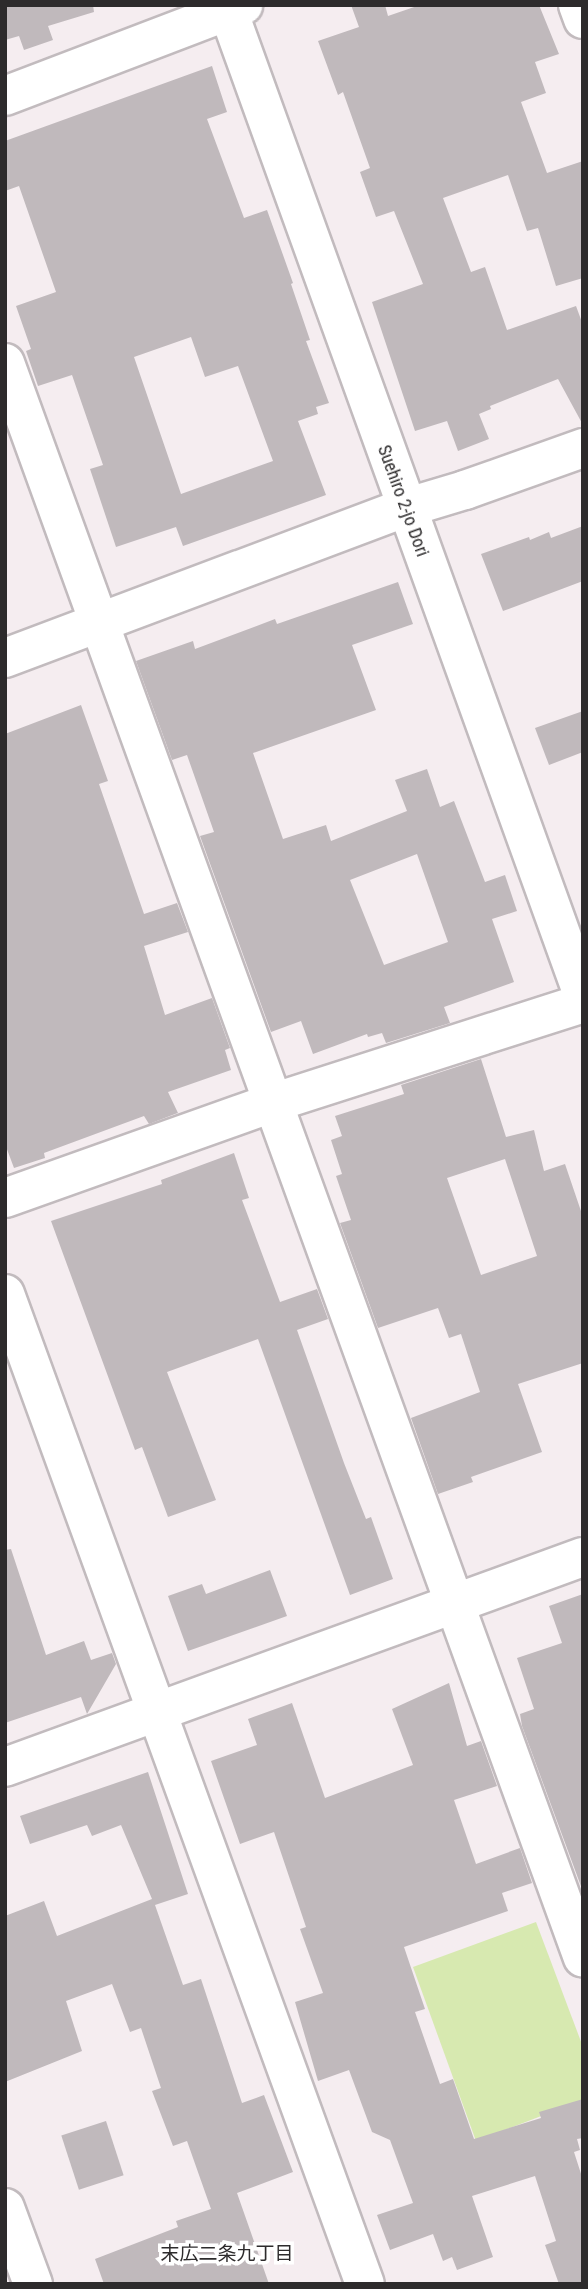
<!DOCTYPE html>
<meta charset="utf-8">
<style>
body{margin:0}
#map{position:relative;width:588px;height:2289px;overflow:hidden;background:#f5edf0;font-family:"Roboto Condensed","Noto Sans JP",sans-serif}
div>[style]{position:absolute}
.green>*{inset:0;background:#d7e9b0}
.building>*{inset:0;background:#c0b9bc;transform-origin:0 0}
.roads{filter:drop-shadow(2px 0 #c2bbbe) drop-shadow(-2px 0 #c2bbbe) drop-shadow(0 2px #c2bbbe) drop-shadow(0 -2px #c2bbbe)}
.minor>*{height:38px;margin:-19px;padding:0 19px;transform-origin:19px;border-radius:19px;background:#fff}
span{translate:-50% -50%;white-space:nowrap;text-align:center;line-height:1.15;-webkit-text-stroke:7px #fff;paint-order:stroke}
.street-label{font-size:18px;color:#2d2b2c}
.neighbourhood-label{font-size:19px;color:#2d2b2c}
.frame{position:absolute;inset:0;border:7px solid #2d2b2c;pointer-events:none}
</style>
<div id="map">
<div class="green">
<i style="clip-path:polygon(536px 1922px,583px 2047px,583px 2100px,476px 2141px,413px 1967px)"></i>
</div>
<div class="building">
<i style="clip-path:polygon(5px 5px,93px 5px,94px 12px,48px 26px,53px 40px,24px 50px,19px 36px,5px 40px)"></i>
<i style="clip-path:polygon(351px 5px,385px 5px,388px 16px,420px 5px,539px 5px,559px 54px,535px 62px,546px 93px,521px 102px,547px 173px,583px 161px,583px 278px,556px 286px,538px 228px,527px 231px,508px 175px,443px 198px,471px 272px,485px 267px,507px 330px,576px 306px,583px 325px,583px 425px,558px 379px,490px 406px,491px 409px,479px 414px,489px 439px,458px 451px,447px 421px,415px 431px,372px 302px,423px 284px,394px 211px,376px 217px,360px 172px,370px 168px,343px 92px,338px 95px,318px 41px,359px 27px)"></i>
<i style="clip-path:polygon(evenodd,212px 66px,227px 112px,207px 119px,244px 218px,267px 210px,293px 283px,291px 284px,310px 340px,306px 341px,329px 403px,316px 407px,318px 414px,298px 421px,326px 495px,183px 546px,176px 527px,116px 547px,90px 469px,103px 465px,72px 375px,38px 386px,26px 351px,31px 349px,16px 306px,56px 292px,19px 186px,5px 191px,5px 141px,212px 66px,191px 337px,205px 377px,238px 366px,273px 461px,181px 494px,134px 357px,191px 337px)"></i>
<i style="clip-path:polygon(583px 526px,583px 581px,503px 611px,481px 554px,529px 537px,530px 540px,549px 532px,551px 538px)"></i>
<i style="clip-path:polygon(evenodd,398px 582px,413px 624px,352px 645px,376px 710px,253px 753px,283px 839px,326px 825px,331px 841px,407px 811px,395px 780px,427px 769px,440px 807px,454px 801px,485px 882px,505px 875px,517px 911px,492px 919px,514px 982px,444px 1007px,450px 1023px,386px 1043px,382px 1033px,368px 1037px,367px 1034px,313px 1054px,301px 1021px,271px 1032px,200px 836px,214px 832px,187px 755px,172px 760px,136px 661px,193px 641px,195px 649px,275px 619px,277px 624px,398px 582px,417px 854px,448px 942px,384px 965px,350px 880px,417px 854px)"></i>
<i style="clip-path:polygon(81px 705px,108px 781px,99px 784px,144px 914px,177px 903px,188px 932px,144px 946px,165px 1015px,212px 998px,230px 1048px,225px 1050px,231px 1070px,168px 1092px,178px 1113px,175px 1114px,149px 1124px,144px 1116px,44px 1153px,45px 1158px,14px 1168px,5px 1144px,5px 734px)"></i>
<i style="clip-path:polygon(583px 711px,583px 752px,549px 765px,535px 728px)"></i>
<i style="clip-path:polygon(evenodd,481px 1059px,506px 1137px,534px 1130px,544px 1171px,565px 1164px,583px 1217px,583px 1363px,518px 1384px,542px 1452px,471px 1477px,473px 1482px,438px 1494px,411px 1418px,480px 1392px,461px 1334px,449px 1338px,438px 1308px,378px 1328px,340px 1223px,351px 1220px,336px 1176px,342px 1174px,331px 1140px,342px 1136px,335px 1116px,404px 1094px,401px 1085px,481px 1059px,505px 1159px,537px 1256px,481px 1275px,447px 1178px,505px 1159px)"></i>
<i style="clip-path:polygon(234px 1153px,249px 1198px,242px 1200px,280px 1302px,317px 1289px,328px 1319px,297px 1330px,344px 1463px,366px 1519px,371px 1517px,393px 1579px,350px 1595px,258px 1339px,167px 1372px,216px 1500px,168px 1517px,142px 1447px,135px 1450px,51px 1221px,162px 1184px,161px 1180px)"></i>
<i style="clip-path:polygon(11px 1549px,46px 1655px,84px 1641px,91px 1660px,112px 1653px,116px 1664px,87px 1714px,81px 1697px,5px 1723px,5px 1550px)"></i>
<i style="clip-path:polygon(270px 1570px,287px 1616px,188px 1651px,168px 1596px,202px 1584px,206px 1594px)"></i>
<i style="clip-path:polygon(583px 1594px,583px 1889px,582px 1889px,522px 1726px,520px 1714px,534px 1709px,517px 1658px,562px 1643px,549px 1606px)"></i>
<i style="clip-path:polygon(449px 1683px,467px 1746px,481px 1741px,497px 1786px,454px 1800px,476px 1864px,520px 1848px,532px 1883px,502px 1893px,508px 1911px,404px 1947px,425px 2009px,415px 2012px,440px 2084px,453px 2079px,474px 2139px,541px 2118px,539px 2112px,583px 2099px,583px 2138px,577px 2139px,580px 2150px,574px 2152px,583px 2180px,583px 2284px,559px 2284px,545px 2245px,556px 2241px,535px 2176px,472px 2196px,493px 2257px,457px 2270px,452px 2257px,443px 2261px,433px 2234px,390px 2250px,377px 2215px,413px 2203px,390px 2140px,372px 2132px,349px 2070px,318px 2081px,295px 2002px,323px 1993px,300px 1929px,306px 1927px,274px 1832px,240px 1844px,211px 1761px,257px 1745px,248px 1719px,292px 1703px,325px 1798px,413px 1765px,392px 1709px)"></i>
<i style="clip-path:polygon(148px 1772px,188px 1894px,155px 1905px,183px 1985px,201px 1979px,242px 2103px,264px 2095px,293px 2172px,237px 2193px,269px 2284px,104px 2284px,95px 2259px,178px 2227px,176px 2221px,211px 2209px,187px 2141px,173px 2146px,152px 2091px,161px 2088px,141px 2028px,130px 2032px,112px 1984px,66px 2001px,82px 2051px,5px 2082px,5px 1916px,44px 1901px,57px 1936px,152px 1899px,121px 1825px,92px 1836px,87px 1825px,30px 1844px,20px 1816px)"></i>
<i style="left:106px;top:2121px;width:57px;height:47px;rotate:72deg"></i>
</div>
<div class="roads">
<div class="minor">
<i style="left:226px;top:5px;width:1052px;rotate:70.17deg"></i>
<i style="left:578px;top:5px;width:15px;rotate:70deg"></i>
<i style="left:5px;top:96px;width:255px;rotate:-20.9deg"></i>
<i style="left:5px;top:363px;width:1696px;rotate:70.08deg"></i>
<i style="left:5px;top:658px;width:427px;rotate:-20.6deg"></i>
<i style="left:405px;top:508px;width:63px;rotate:-16.7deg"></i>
<i style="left:465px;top:490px;width:125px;rotate:-19.6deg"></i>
<i style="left:5px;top:1198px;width:283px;rotate:-19.6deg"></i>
<i style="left:272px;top:1103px;width:327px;rotate:-17.8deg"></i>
<i style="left:5px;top:1294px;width:1053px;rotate:70.02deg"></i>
<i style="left:5px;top:1767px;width:615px;rotate:-19.97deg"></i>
<i style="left:5px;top:2208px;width:81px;rotate:69.8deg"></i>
</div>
</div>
<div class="street-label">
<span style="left:403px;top:501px;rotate:70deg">Suehiro 2-jo Dori</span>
</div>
<div class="neighbourhood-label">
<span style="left:227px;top:2254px">末広二条九丁目</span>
</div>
<div class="frame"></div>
</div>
